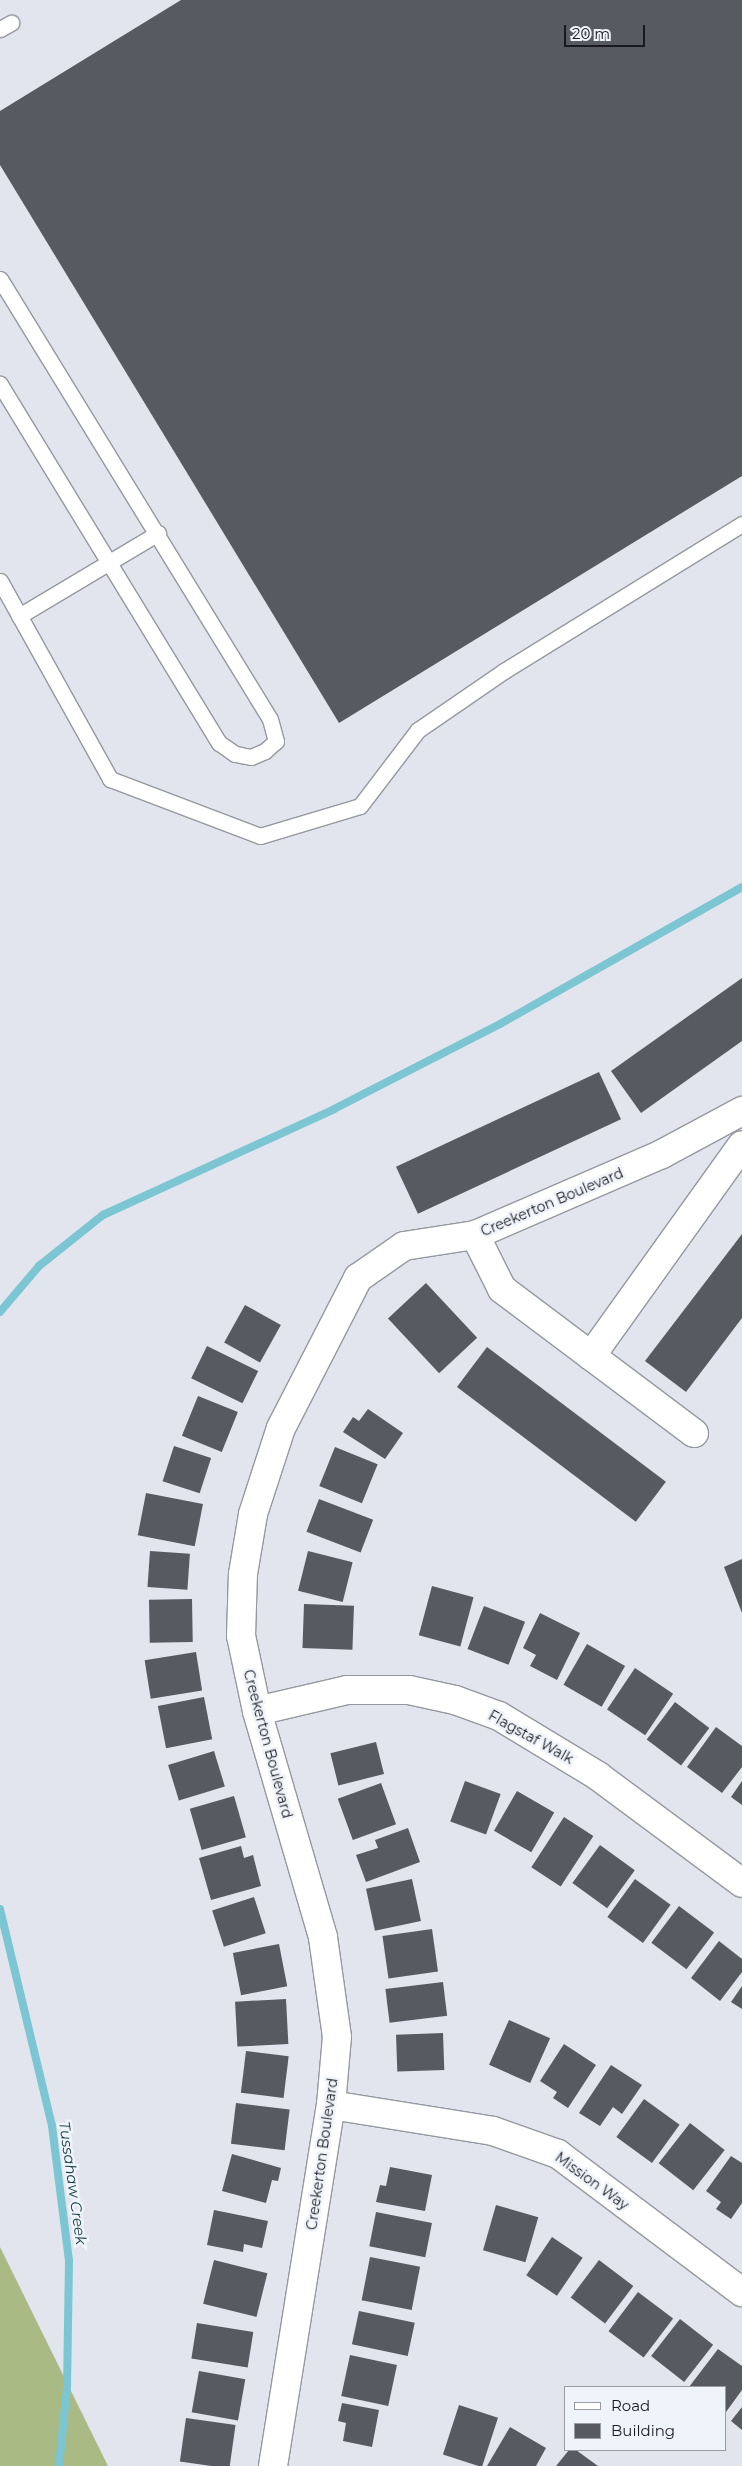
<!DOCTYPE html>
<style>
body{margin:0}
#map{position:relative;width:742px;height:2466px;overflow:hidden;background:#e2e5ed;font-family:Montserrat,sans-serif}
div>[style]{position:absolute}
.forest>*{inset:0;background:#aaba85}
.stream>*{height:8px;margin:-4px;padding:0 4px;transform-origin:4px;border-radius:4px;background:#7cc5d2}
.building>*{inset:0;background:#575a60;transform-origin:0 0}
.roads{filter:drop-shadow(1px 0 #95989f) drop-shadow(-1px 0 #95989f) drop-shadow(0 1px #95989f) drop-shadow(0 -1px #95989f)}
.service>*{height:15px;margin:-7.5px;padding:0 7.5px;transform-origin:7.5px;border-radius:7.5px;background:#fff}
.minor>*{height:28px;margin:-14px;padding:0 14px;transform-origin:14px;border-radius:14px;background:#fff}
span{translate:-50% -50%;white-space:nowrap;text-align:center;line-height:1.15;-webkit-text-stroke:5px #eff3fa;paint-order:stroke}
.street-label{font-size:14px;color:#191a1d}
.water-label{font-size:15px;color:#1a3e43;font-style:italic}
.legend{position:absolute;left:564px;top:2386px;width:162px;height:65px;box-sizing:border-box;background:#eff3fa;border:1px solid #999ca2;margin:0;padding:6px 9px;list-style:none;font-size:15px;color:#191a1d}
.legend li{display:flex;align-items:center;gap:10px;height:25px}
.legend b{width:25px;border:1px solid #999ca2}
.scale{position:absolute;left:564px;top:25px;width:81px;height:22px;box-sizing:border-box;border:2px solid #191a1d;border-top:0;padding-left:6px;font-size:15px;line-height:18px;white-space:nowrap;color:#191a1d;-webkit-text-stroke:4px #eff3fa;paint-order:stroke}
</style>
<div id="map">
<div class="forest">
<i style="clip-path:polygon(0 2247px,108px 2466px,0 2466px)"></i>
</div>
<div class="stream">
<i style="left:0;top:1312px;width:60px;rotate:-49.7deg"></i>
<i style="left:39px;top:1266px;width:82px;rotate:-38.6deg"></i>
<i style="left:103px;top:1215px;width:254px;rotate:-24.6deg"></i>
<i style="left:334px;top:1109px;width:186px;rotate:-27.1deg"></i>
<i style="left:500px;top:1024px;width:278px;rotate:-29.5deg"></i>
<i style="left:0;top:1909px;width:223px;rotate:76.5deg"></i>
<i style="left:52px;top:2126px;width:136px;rotate:82.8deg"></i>
<i style="left:69px;top:2261px;width:127px;rotate:90.9deg"></i>
<i style="left:67px;top:2388px;width:78px;rotate:95.9deg"></i>
</div>
<div class="building">
<i style="clip-path:polygon(181px 0,742px 0,742px 476px,339px 723px,0 165px,0 111px)"></i>
<i style="clip-path:polygon(742px 978px,742px 1041px,641px 1113px,611px 1071px)"></i>
<i style="left:599px;top:1072px;width:52px;height:224px;rotate:65deg"></i>
<i style="clip-path:polygon(742px 1234px,742px 1318px,686px 1392px,645px 1361px)"></i>
<i style="left:426px;top:1283px;width:75px;height:52px;rotate:47deg"></i>
<i style="left:245px;top:1305px;width:41px;height:43px;rotate:29deg"></i>
<i style="left:207px;top:1346px;width:57px;height:36px;rotate:26deg"></i>
<i style="left:487px;top:1347px;width:224px;height:50px;rotate:37deg"></i>
<i style="left:198px;top:1396px;width:43px;height:43px;rotate:22deg"></i>
<i style="clip-path:polygon(368px 1409px,403px 1433px,385px 1459px,343px 1432px,353px 1417px,359px 1421px)"></i>
<i style="left:174px;top:1446px;width:39px;height:37px;rotate:18deg"></i>
<i style="left:335px;top:1447px;width:46px;height:42px;rotate:22deg"></i>
<i style="left:146px;top:1493px;width:58px;height:43px;rotate:11deg"></i>
<i style="left:319px;top:1499px;width:58px;height:35px;rotate:21deg"></i>
<i style="left:150px;top:1551px;width:40px;height:36px;rotate:4deg"></i>
<i style="left:308px;top:1551px;width:46px;height:41px;rotate:14deg"></i>
<i style="clip-path:polygon(742px 1559px,742px 1613px,724px 1567px)"></i>
<i style="left:432px;top:1586px;width:43px;height:51px;rotate:15deg"></i>
<i style="left:192px;top:1599px;width:43px;height:43px;rotate:89deg"></i>
<i style="left:304px;top:1604px;width:50px;height:44px;rotate:2deg"></i>
<i style="left:484px;top:1606px;width:44px;height:46px;rotate:21deg"></i>
<i style="clip-path:polygon(540px 1613px,580px 1633px,557px 1680px,530px 1666px,536px 1655px,523px 1648px)"></i>
<i style="left:587px;top:1644px;width:44px;height:47px;rotate:30deg"></i>
<i style="left:196px;top:1652px;width:39px;height:52px;rotate:81deg"></i>
<i style="left:635px;top:1668px;width:46px;height:50px;rotate:34deg"></i>
<i style="left:204px;top:1697px;width:43px;height:47px;rotate:79deg"></i>
<i style="left:675px;top:1702px;width:43px;height:47px;rotate:37deg"></i>
<i style="clip-path:polygon(716px 1727px,742px 1746px,742px 1767px,722px 1793px,687px 1767px)"></i>
<i style="left:376px;top:1742px;width:33px;height:47px;rotate:76deg"></i>
<i style="left:214px;top:1751px;width:37px;height:48px;rotate:73deg"></i>
<i style="left:465px;top:1781px;width:38px;height:43px;rotate:20deg"></i>
<i style="clip-path:polygon(742px 1781px,742px 1805px,731px 1797px)"></i>
<i style="left:381px;top:1783px;width:44px;height:46px;rotate:70deg"></i>
<i style="left:517px;top:1791px;width:43px;height:46px;rotate:30deg"></i>
<i style="left:234px;top:1796px;width:43px;height:46px;rotate:74deg"></i>
<i style="left:564px;top:1817px;width:35px;height:60px;rotate:33deg"></i>
<i style="clip-path:polygon(408px 1828px,420px 1862px,366px 1882px,356px 1855px,378px 1848px,375px 1840px)"></i>
<i style="left:600px;top:1845px;width:43px;height:47px;rotate:36deg"></i>
<i style="clip-path:polygon(241px 1846px,244px 1858px,253px 1855px,261px 1886px,211px 1900px,199px 1858px)"></i>
<i style="left:412px;top:1879px;width:43px;height:47px;rotate:78deg"></i>
<i style="left:635px;top:1879px;width:44px;height:47px;rotate:36deg"></i>
<i style="left:254px;top:1897px;width:38px;height:44px;rotate:72deg"></i>
<i style="left:679px;top:1906px;width:44px;height:46px;rotate:37deg"></i>
<i style="left:432px;top:1929px;width:43px;height:50px;rotate:82deg"></i>
<i style="clip-path:polygon(719px 1941px,742px 1959px,742px 1972px,720px 2001px,691px 1978px)"></i>
<i style="left:279px;top:1944px;width:43px;height:47px;rotate:79deg"></i>
<i style="left:443px;top:1982px;width:34px;height:58px;rotate:83deg"></i>
<i style="clip-path:polygon(742px 1986px,742px 2009px,731px 2002px)"></i>
<i style="left:286px;top:1999px;width:45px;height:51px;rotate:87deg"></i>
<i style="left:509px;top:2020px;width:45px;height:49px;rotate:24deg"></i>
<i style="left:443px;top:2033px;width:37px;height:47px;rotate:88deg"></i>
<i style="clip-path:polygon(564px 2044px,596px 2065px,568px 2108px,553px 2098px,557px 2092px,540px 2081px)"></i>
<i style="left:246px;top:2051px;width:43px;height:42px;rotate:7deg"></i>
<i style="clip-path:polygon(611px 2065px,642px 2085px,622px 2114px,613px 2107px,600px 2126px,579px 2113px)"></i>
<i style="left:644px;top:2099px;width:44px;height:47px;rotate:36deg"></i>
<i style="left:236px;top:2103px;width:54px;height:41px;rotate:7deg"></i>
<i style="left:690px;top:2123px;width:44px;height:51px;rotate:38deg"></i>
<i style="clip-path:polygon(232px 2154px,281px 2168px,278px 2181px,272px 2180px,266px 2203px,222px 2191px)"></i>
<i style="clip-path:polygon(731px 2156px,742px 2163px,742px 2203px,731px 2219px,716px 2209px,721px 2202px,706px 2191px)"></i>
<i style="clip-path:polygon(390px 2167px,432px 2175px,425px 2211px,376px 2202px,380px 2185px,386px 2186px)"></i>
<i style="left:496px;top:2205px;width:44px;height:47px;rotate:16deg"></i>
<i style="clip-path:polygon(214px 2210px,268px 2221px,262px 2248px,244px 2244px,243px 2252px,207px 2245px)"></i>
<i style="left:376px;top:2212px;width:57px;height:35px;rotate:11deg"></i>
<i style="left:552px;top:2237px;width:37px;height:46px;rotate:34deg"></i>
<i style="left:370px;top:2257px;width:51px;height:44px;rotate:11deg"></i>
<i style="left:214px;top:2260px;width:55px;height:45px;rotate:14deg"></i>
<i style="left:599px;top:2260px;width:43px;height:47px;rotate:37deg"></i>
<i style="left:638px;top:2292px;width:44px;height:49px;rotate:37deg"></i>
<i style="left:359px;top:2311px;width:57px;height:34px;rotate:12deg"></i>
<i style="left:680px;top:2319px;width:42px;height:47px;rotate:38deg"></i>
<i style="left:197px;top:2323px;width:57px;height:36px;rotate:9deg"></i>
<i style="clip-path:polygon(718px 2349px,742px 2366px,742px 2390px,726px 2412px,726px 2387px,689px 2387px)"></i>
<i style="left:350px;top:2355px;width:48px;height:42px;rotate:12deg"></i>
<i style="left:199px;top:2371px;width:47px;height:42px;rotate:10deg"></i>
<i style="clip-path:polygon(342px 2403px,379px 2410px,372px 2447px,343px 2441px,346px 2423px,338px 2421px)"></i>
<i style="left:459px;top:2405px;width:41px;height:52px;rotate:18deg"></i>
<i style="clip-path:polygon(742px 2407px,742px 2430px,731px 2421px)"></i>
<i style="left:186px;top:2418px;width:50px;height:44px;rotate:8deg"></i>
<i style="clip-path:polygon(510px 2427px,546px 2448px,536px 2466px,487px 2466px)"></i>
<i style="clip-path:polygon(569px 2450px,576px 2450px,598px 2466px,556px 2466px)"></i>
</div>
<div class="roads">
<div class="service">
<i style="left:0;top:29px;width:13px;rotate:-29deg"></i>
<i style="left:0;top:279px;width:516px;rotate:58.47deg"></i>
<i style="left:270px;top:719px;width:23px;rotate:75deg"></i>
<i style="left:276px;top:741px;width:15px;rotate:138deg"></i>
<i style="left:265px;top:751px;width:15px;rotate:157deg"></i>
<i style="left:251px;top:757px;width:16px;rotate:-169deg"></i>
<i style="left:235px;top:754px;width:19px;rotate:-145deg"></i>
<i style="left:219px;top:743px;width:421px;rotate:-121.4deg"></i>
<i style="left:0;top:581px;width:227px;rotate:60.9deg"></i>
<i style="left:110px;top:779px;width:160px;rotate:20.8deg"></i>
<i style="left:260px;top:836px;width:104px;rotate:-16.7deg"></i>
<i style="left:360px;top:806px;width:96px;rotate:-52.7deg"></i>
<i style="left:418px;top:730px;width:104px;rotate:-34.5deg"></i>
<i style="left:504px;top:671px;width:280px;rotate:-31.7deg"></i>
<i style="left:19px;top:616px;width:162px;rotate:-30.8deg"></i>
</div>
<div class="minor">
<i style="left:475px;top:1235px;width:60px;rotate:63.4deg"></i>
<i style="left:502px;top:1289px;width:240px;rotate:36.9deg"></i>
<i style="left:591px;top:1356px;width:259px;rotate:-54.4deg"></i>
<i style="left:257px;top:1711px;width:92px;rotate:-13.1deg"></i>
<i style="left:347px;top:1690px;width:62px"></i>
<i style="left:409px;top:1690px;width:47px;rotate:12.3deg"></i>
<i style="left:455px;top:1700px;width:47px;rotate:20deg"></i>
<i style="left:499px;top:1716px;width:116px;rotate:31.2deg"></i>
<i style="left:598px;top:1776px;width:179px;rotate:36.6deg"></i>
<i style="left:331px;top:2105px;width:164px;rotate:9.1deg"></i>
<i style="left:493px;top:2131px;width:69px;rotate:19.5deg"></i>
<i style="left:558px;top:2154px;width:230px;rotate:36.9deg"></i>
<i style="left:273px;top:2466px;width:366px;rotate:-80.9deg"></i>
<i style="left:331px;top:2105px;width:68px;rotate:-85deg"></i>
<i style="left:337px;top:2037px;width:101px;rotate:-98deg"></i>
<i style="left:323px;top:1937px;width:235px;rotate:-106.3deg"></i>
<i style="left:257px;top:1711px;width:77px;rotate:-102deg"></i>
<i style="left:241px;top:1636px;width:62px;rotate:-88.2deg"></i>
<i style="left:243px;top:1574px;width:61px;rotate:-80.5deg"></i>
<i style="left:253px;top:1514px;width:90px;rotate:-72deg"></i>
<i style="left:281px;top:1428px;width:169px;rotate:-62.8deg"></i>
<i style="left:358px;top:1278px;width:56px;rotate:-34.8deg"></i>
<i style="left:404px;top:1246px;width:72px;rotate:-8.8deg"></i>
<i style="left:475px;top:1235px;width:204px;rotate:-23.4deg"></i>
<i style="left:662px;top:1154px;width:91px;rotate:-28.3deg"></i>
</div>
</div>
<div class="street-label">
<span style="left:552px;top:1202px;rotate:-23deg">Creekerton Boulevard</span>
<span style="left:531px;top:1737px;rotate:29deg">Flagstaf Walk</span>
<span style="left:268px;top:1744px;rotate:75deg">Creekerton Boulevard</span>
<span style="left:322px;top:2154px;rotate:-82deg">Creekerton Boulevard</span>
<span style="left:592px;top:2181px;rotate:36deg">Mission Way</span>
</div>
<div class="water-label">
<span style="left:73px;top:2183px;rotate:82deg">Tussahaw Creek</span>
</div>
<ul class="legend">
<li><b style="height:6px;background:#fff"></b>Road</li>
<li><b style="height:14px;background:#575a60"></b>Building</li>
</ul>
<div class="scale">20 m</div>
</div>
